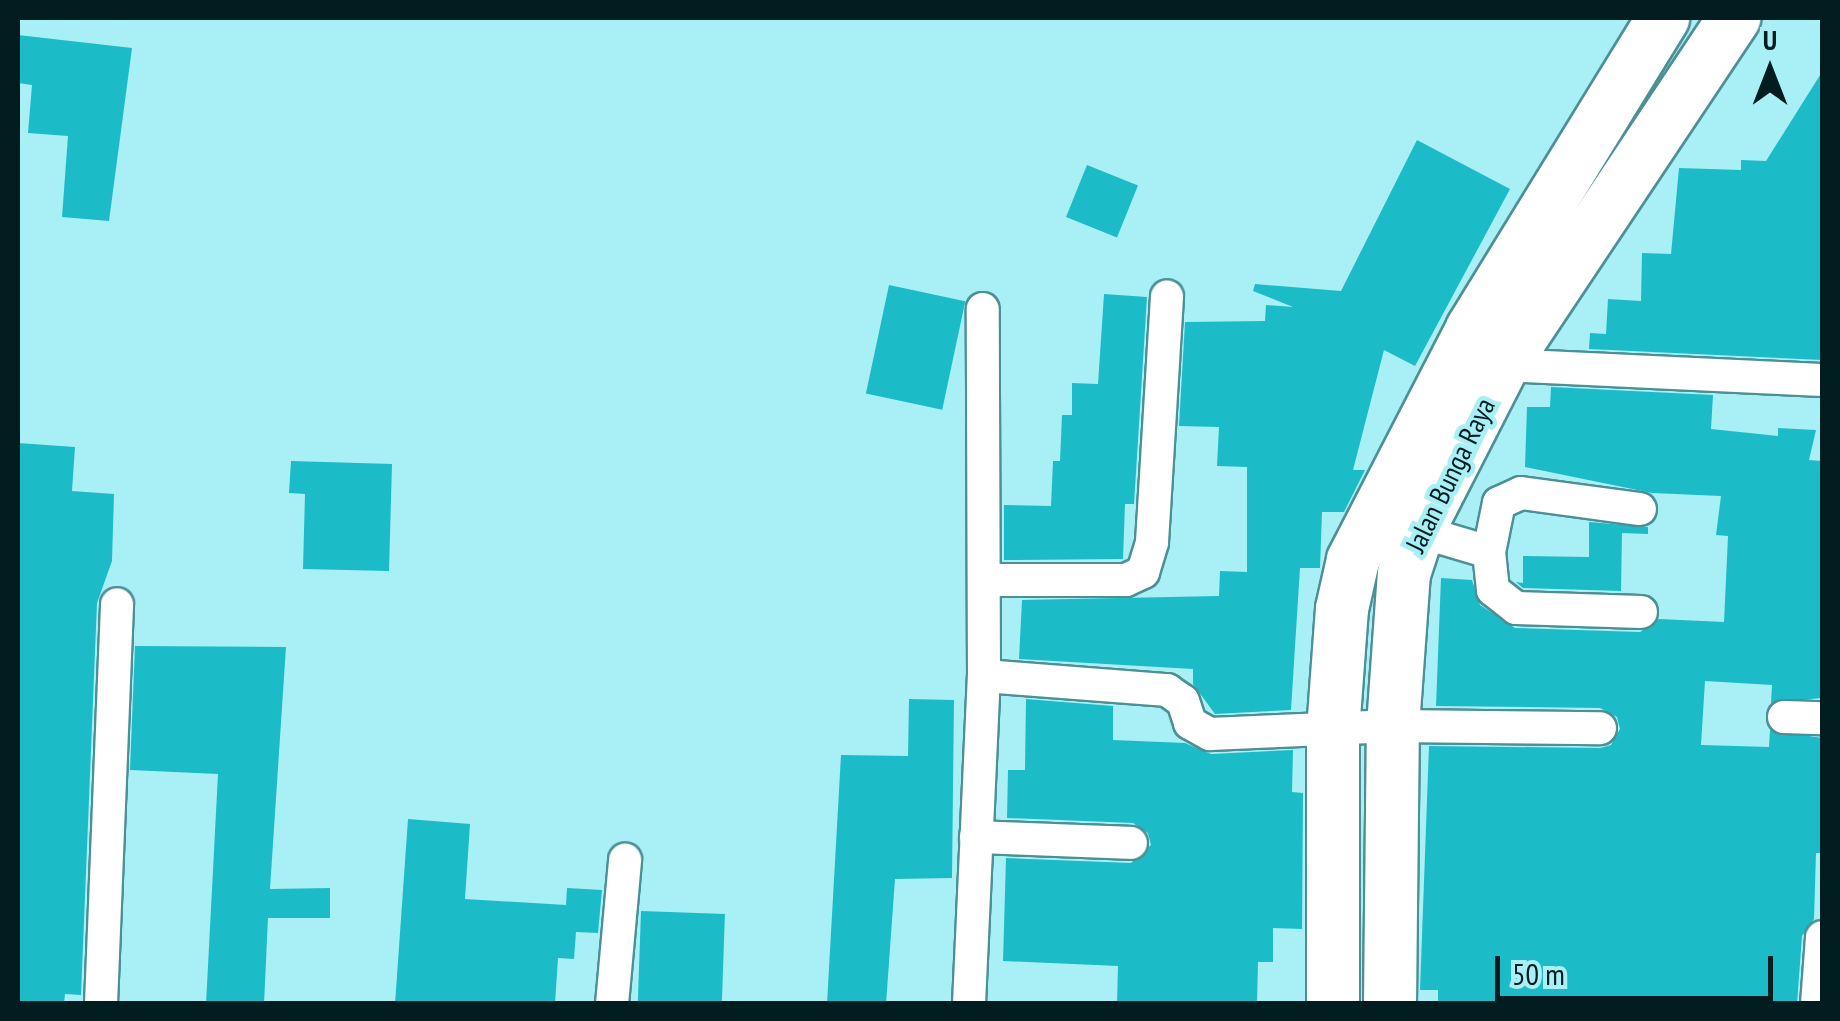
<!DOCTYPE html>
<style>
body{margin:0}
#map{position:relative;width:1840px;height:1021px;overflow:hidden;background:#a9eff6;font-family:"PT Sans Narrow",sans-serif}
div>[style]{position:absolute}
.building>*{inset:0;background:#1bbcc8;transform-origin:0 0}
.roads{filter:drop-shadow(2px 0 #4c9096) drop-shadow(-2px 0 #4c9096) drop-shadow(0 2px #4c9096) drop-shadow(0 -2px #4c9096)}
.street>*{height:32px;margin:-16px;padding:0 16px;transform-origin:16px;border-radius:16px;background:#fff}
.primary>*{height:52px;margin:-26px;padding:0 26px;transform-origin:26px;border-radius:26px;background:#fff}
span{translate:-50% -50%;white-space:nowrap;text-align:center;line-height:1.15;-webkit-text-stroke:9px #a9eff6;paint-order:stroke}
.street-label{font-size:28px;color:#011d20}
.frame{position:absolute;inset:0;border:20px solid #011d20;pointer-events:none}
.north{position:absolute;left:1720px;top:20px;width:100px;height:100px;-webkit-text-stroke:8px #a9eff6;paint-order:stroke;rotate:0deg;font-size:28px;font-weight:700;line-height:40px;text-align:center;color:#011d20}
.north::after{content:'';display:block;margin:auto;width:35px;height:45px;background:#011d20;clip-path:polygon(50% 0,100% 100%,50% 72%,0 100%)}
.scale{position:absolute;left:1495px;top:956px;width:278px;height:45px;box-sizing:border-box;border:5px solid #011d20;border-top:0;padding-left:12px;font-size:30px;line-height:35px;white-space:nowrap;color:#011d20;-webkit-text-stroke:8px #a9eff6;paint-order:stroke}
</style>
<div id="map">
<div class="building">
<i style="clip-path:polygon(18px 35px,132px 48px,109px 221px,62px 217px,68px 136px,28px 133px,32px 85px,18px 83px)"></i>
<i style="clip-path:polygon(1822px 72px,1822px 360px,1589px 349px,1590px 333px,1606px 334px,1608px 299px,1641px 301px,1642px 253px,1671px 254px,1679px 168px,1741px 170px,1741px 160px,1766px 161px)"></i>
<i style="clip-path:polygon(1417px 140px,1510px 189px,1415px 366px,1384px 350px,1353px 470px,1365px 470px,1344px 512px,1322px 512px,1320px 568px,1300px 568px,1291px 710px,1215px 714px,1193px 684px,1193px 669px,1019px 659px,1022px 600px,1219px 596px,1220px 571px,1247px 572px,1247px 467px,1217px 466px,1219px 427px,1179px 426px,1185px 322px,1265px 321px,1266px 305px,1293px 307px,1253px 291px,1255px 284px,1341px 291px)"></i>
<i style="left:1087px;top:165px;width:55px;height:56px;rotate:22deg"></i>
<i style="left:889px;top:285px;width:78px;height:111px;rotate:12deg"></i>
<i style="clip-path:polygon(1104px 294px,1147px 297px,1134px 504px,1125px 504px,1123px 559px,1004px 560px,1004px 505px,1051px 506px,1053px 461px,1060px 461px,1062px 415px,1072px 415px,1072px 383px,1098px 384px)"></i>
<i style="clip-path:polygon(1551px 387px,1713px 395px,1711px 429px,1778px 436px,1778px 428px,1816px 430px,1809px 460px,1822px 461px,1822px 698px,1771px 703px,1772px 685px,1705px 681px,1701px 745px,1769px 747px,1770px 730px,1822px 738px,1822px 853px,1816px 853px,1814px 919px,1802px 936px,1797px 1004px,1438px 1004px,1438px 990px,1420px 990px,1429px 746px,1600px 748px,1611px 745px,1620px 729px,1617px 717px,1600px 708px,1436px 706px,1441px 578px,1472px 580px,1480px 605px,1515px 628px,1640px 632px,1659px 619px,1724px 622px,1728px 536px,1716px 535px,1721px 496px,1652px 493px,1525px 467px,1527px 407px,1550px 407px)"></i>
<i style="clip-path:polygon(18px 443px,75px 447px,72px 491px,114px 494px,112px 561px,97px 603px,81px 995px,65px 994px,64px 1004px,18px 1004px)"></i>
<i style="clip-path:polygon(291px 461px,392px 464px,389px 571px,303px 569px,305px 494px,289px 493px)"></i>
<i style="clip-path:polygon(1589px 522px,1648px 527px,1648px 534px,1622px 533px,1621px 591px,1523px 588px,1516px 582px,1523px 583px,1523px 556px,1589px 557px)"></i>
<i style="clip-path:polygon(135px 646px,286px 647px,270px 889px,330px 888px,330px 918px,268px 918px,264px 1004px,206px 1004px,218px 774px,130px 770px)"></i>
<i style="clip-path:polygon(909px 699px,954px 700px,952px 878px,895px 879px,886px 1004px,827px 1004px,841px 755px,908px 756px)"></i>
<i style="clip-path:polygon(1026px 699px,1113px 706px,1113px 740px,1185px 743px,1211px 754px,1293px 750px,1292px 792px,1303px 793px,1302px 929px,1273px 928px,1273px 962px,1258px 962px,1257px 1004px,1117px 1004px,1118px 966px,1003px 961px,1006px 858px,1131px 863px,1151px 845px,1148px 833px,1133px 823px,1007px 818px,1008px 770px,1025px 770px)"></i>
<i style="clip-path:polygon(408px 819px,470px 824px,465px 899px,566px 905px,567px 888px,602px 890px,598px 933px,576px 932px,574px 959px,558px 958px,555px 1004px,395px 1004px)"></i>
<i style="left:641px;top:911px;width:84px;height:93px;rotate:2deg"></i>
</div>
<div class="roads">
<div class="street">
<i style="left:1503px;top:365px;width:319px;rotate:2.7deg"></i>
<i style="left:1418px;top:531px;width:74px;rotate:16.5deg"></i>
<i style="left:1489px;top:552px;width:50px;rotate:-78.5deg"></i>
<i style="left:1499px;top:503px;width:24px;rotate:-24deg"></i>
<i style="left:1521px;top:493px;width:120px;rotate:7.7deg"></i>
<i style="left:1489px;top:552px;width:38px;rotate:84deg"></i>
<i style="left:1493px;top:590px;width:29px;rotate:38deg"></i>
<i style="left:1516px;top:608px;width:125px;rotate:1.8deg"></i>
<i style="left:986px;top:580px;width:140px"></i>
<i style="left:1126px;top:580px;width:19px;rotate:-25deg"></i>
<i style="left:1143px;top:572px;width:31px;rotate:-73deg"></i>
<i style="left:1152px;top:542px;width:246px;rotate:-86.5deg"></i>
<i style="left:984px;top:676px;width:184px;rotate:4.4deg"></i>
<i style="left:1167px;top:690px;width:19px;rotate:35deg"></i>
<i style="left:1183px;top:701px;width:23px;rotate:72deg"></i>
<i style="left:1190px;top:723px;width:23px;rotate:29deg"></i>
<i style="left:1210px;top:734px;width:183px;rotate:-2.5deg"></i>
<i style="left:1393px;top:726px;width:207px;rotate:0.6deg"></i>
<i style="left:1784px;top:717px;width:38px;rotate:2deg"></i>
<i style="left:976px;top:837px;width:155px;rotate:2.2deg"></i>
<i style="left:101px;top:1004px;width:400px;rotate:-87.7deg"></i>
<i style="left:612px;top:1004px;width:145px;rotate:-84.8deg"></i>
<i style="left:969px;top:1004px;width:328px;rotate:-87.4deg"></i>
<i style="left:984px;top:676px;width:367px;rotate:-90.2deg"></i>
<i style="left:1817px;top:1004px;width:67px;rotate:-85.7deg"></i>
</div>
<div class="primary">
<i style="left:1333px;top:1004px;width:273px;rotate:-90deg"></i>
<i style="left:1333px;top:731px;width:122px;rotate:-85.8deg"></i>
<i style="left:1342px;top:609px;width:50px;rotate:-77.3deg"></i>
<i style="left:1353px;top:560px;width:260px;rotate:-62.7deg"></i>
<i style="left:1472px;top:329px;width:365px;rotate:-58.4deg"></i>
<i style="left:1390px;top:1004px;width:278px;rotate:-89.4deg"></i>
<i style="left:1393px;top:726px;width:152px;rotate:-85.9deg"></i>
<i style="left:1404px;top:574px;width:45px;rotate:-72deg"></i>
<i style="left:1418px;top:531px;width:186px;rotate:-62.9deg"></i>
<i style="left:1503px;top:365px;width:417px;rotate:-56.3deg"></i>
</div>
</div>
<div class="street-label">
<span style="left:1450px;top:475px;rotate:-64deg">Jalan Bunga Raya</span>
</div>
<div class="frame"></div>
<div class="north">U</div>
<div class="scale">50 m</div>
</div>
